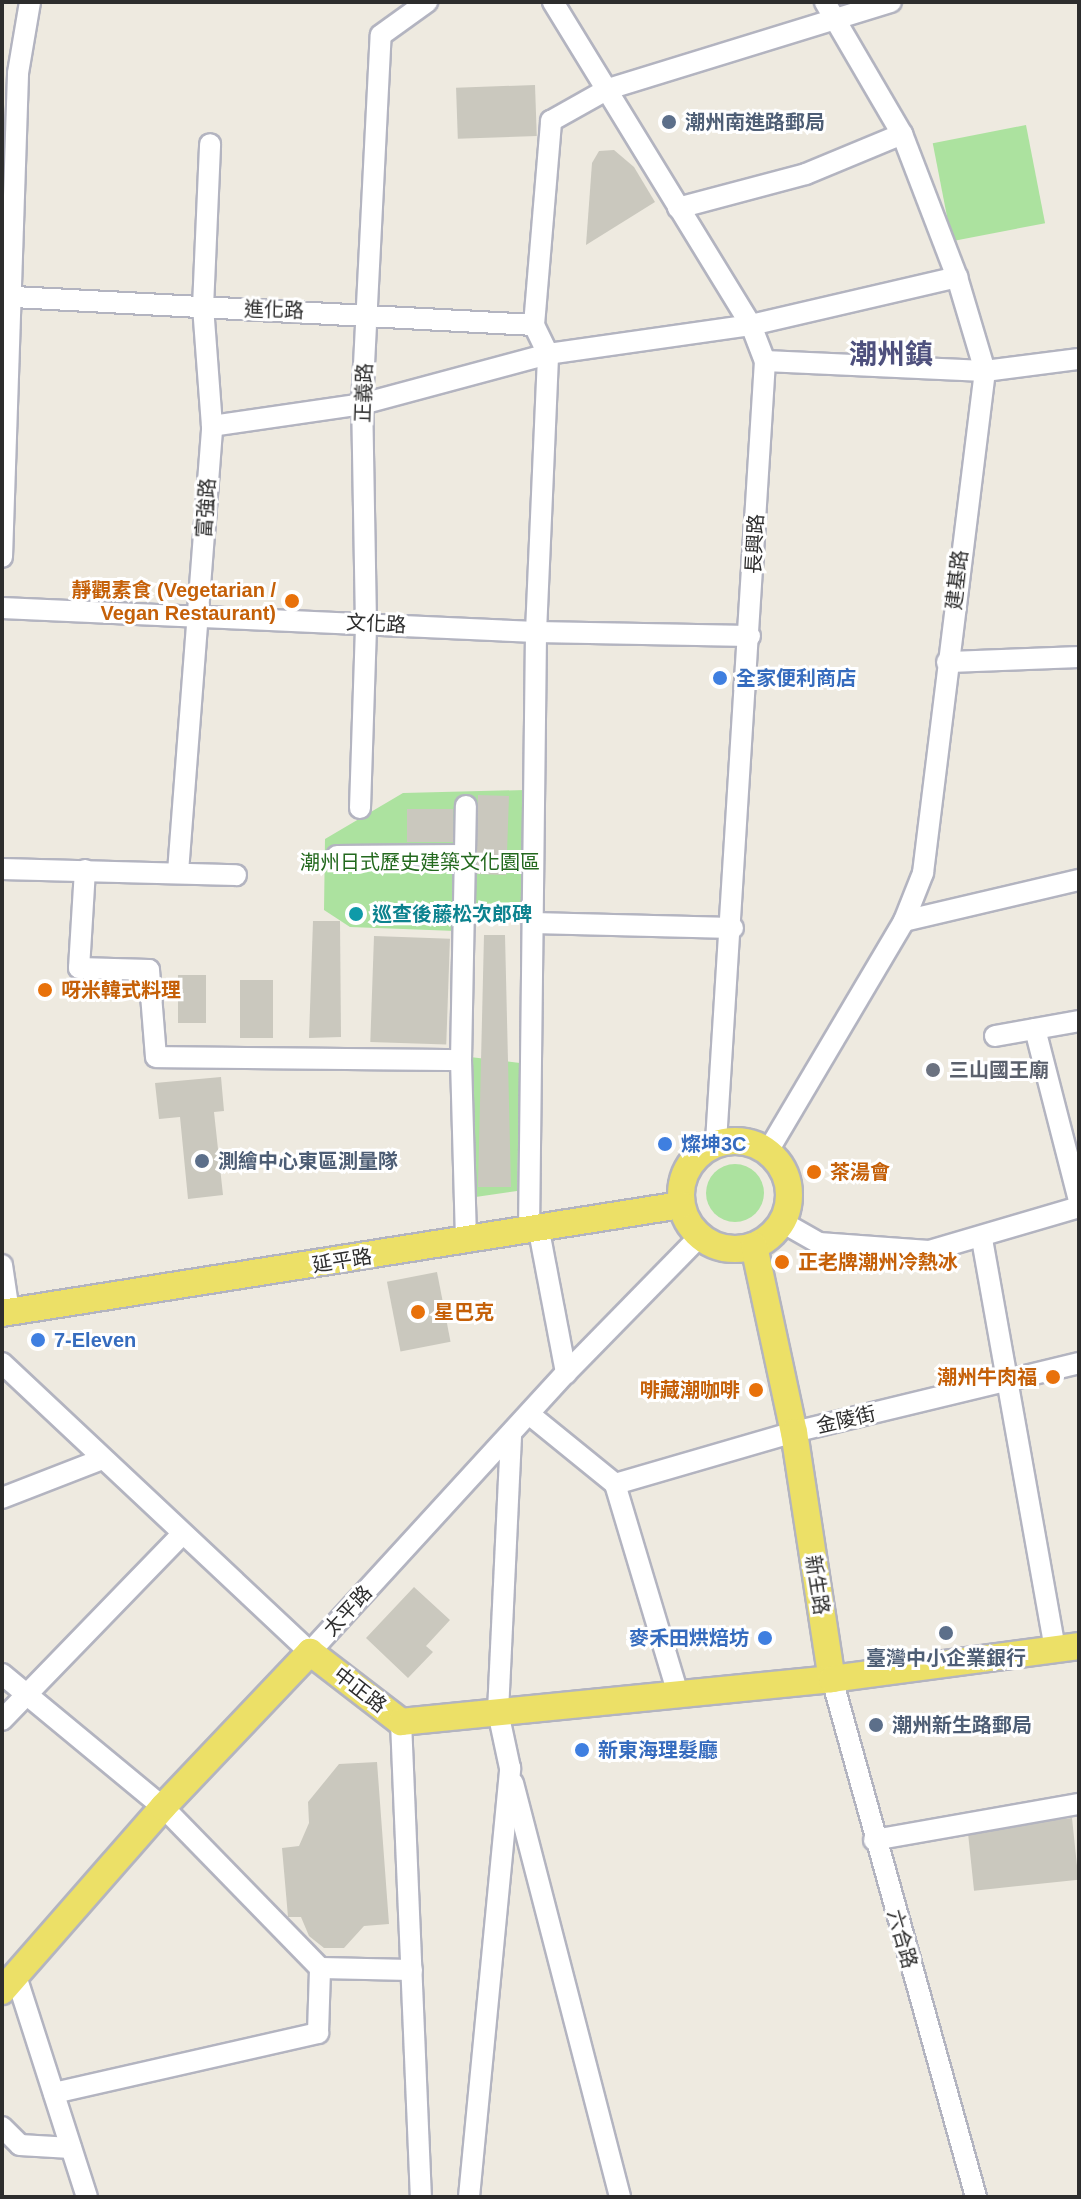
<!DOCTYPE html>
<meta charset="utf-8">
<style>
body{margin:0}
#map{position:relative;width:1081px;height:2199px;overflow:hidden;background:#eeeae0;font-family:Arial,"Noto Sans TC",sans-serif}
div>[style]{position:absolute}
.green>*{inset:0;background:#ace29f;transform-origin:0 0}
.round{border-radius:50%}
.building>*{inset:0;background:#cac8be;transform-origin:0 0}
.roads{filter:drop-shadow(2px 0 #b3b4c0) drop-shadow(-2px 0 #b3b4c0) drop-shadow(0 2px #b3b4c0) drop-shadow(0 -2px #b3b4c0)}
.minor>*{height:20px;margin:-10px;padding:0 10px;transform-origin:10px;border-radius:10px;background:#fff}
.major>*{height:26px;margin:-13px;padding:0 13px;transform-origin:13px;border-radius:13px;background:#ece067}
.major>.ring{margin:-13px;padding:0;box-sizing:content-box;background:none;border:26px solid #ece067;border-radius:50%}
.dots>*{width:22px;height:22px;translate:-50% -50%;box-sizing:border-box;border:4px solid #fff;border-radius:50%}
span{translate:-50% -50%;white-space:nowrap;text-align:center;line-height:1.15;-webkit-text-stroke:6px #fff;paint-order:stroke}
.service-label{font-size:20px;color:#4e5e75;font-weight:700}
.left{translate:0 -50%;text-align:left}
.street-label{font-size:20px;color:#2d2d2d}
.food-label{font-size:20px;color:#c56008;font-weight:700}
.right{translate:-100% -50%;text-align:right}
.shop-label{font-size:20px;color:#366cbe;font-weight:700}
.park-label{font-size:20px;color:#23691e}
.culture-label{font-size:20px;color:#0d838f;font-weight:700}
.worship-label{font-size:20px;color:#5b616d;font-weight:700}
.district-label{font-size:28px;color:#4e507d;font-weight:700}
.frame{position:absolute;inset:0;border:4px solid #2d2d2d;pointer-events:none}
</style>
<div id="map">
<div class="green">
<i style="left:1026px;top:125px;width:100px;height:95px;rotate:79deg"></i>
<i style="clip-path:polygon(525px 790px,523px 905px,474px 903px,470px 1057px,520px 1063px,517px 1191px,455px 1200px,456px 931px,350px 927px,324px 910px,325px 839px,403px 793px)"></i>
<i class="round" style="left:706px;top:1164px;width:58px;height:58px"></i>
</div>
<div class="building">
<i style="left:535px;top:85px;width:51px;height:79px;rotate:88deg"></i>
<i style="clip-path:polygon(614px 150px,634px 167px,655px 202px,586px 245px,592px 163px,599px 151px)"></i>
<i style="left:478px;top:795px;width:31px;height:79px;rotate:2deg"></i>
<i style="left:407px;top:809px;width:46px;height:33px"></i>
<i style="clip-path:polygon(313px 921px,340px 921px,341px 1037px,309px 1038px)"></i>
<i style="clip-path:polygon(484px 935px,505px 935px,511px 1187px,478px 1187px)"></i>
<i style="left:374px;top:936px;width:76px;height:106px;rotate:2deg"></i>
<i style="left:178px;top:975px;width:28px;height:48px"></i>
<i style="left:240px;top:980px;width:33px;height:58px"></i>
<i style="clip-path:polygon(221px 1077px,224px 1111px,214px 1112px,223px 1195px,188px 1199px,180px 1117px,159px 1119px,155px 1083px)"></i>
<i style="left:437px;top:1272px;width:71px;height:51px;rotate:79deg"></i>
<i style="clip-path:polygon(414px 1587px,450px 1620px,426px 1646px,433px 1652px,408px 1678px,366px 1638px)"></i>
<i style="clip-path:polygon(377px 1762px,389px 1924px,364px 1926px,344px 1948px,324px 1948px,309px 1936px,301px 1917px,288px 1917px,282px 1848px,299px 1846px,309px 1823px,308px 1802px,339px 1764px)"></i>
<i style="left:1072px;top:1818px;width:62px;height:105px;rotate:84deg"></i>
</div>
<div class="roads">
<div class="minor">
<i style="left:553px;top:2px;width:379px;rotate:58.5deg"></i>
<i style="left:751px;top:325px;width:39px;rotate:69deg"></i>
<i style="left:765px;top:361px;width:784px;rotate:93.59deg"></i>
<i style="left:678px;top:208px;width:132px;rotate:-14.9deg"></i>
<i style="left:806px;top:174px;width:104px;rotate:-22.6deg"></i>
<i style="left:14px;top:297px;width:521px;rotate:3.08deg"></i>
<i style="left:765px;top:361px;width:220px;rotate:2.6deg"></i>
<i style="left:985px;top:371px;width:95px;rotate:-7.3deg"></i>
<i style="left:212px;top:426px;width:152px;rotate:-8.3deg"></i>
<i style="left:362px;top:404px;width:193px;rotate:-15deg"></i>
<i style="left:548px;top:354px;width:205px;rotate:-8.1deg"></i>
<i style="left:751px;top:325px;width:212px;rotate:-13.1deg"></i>
<i style="left:2px;top:557px;width:484px;rotate:-88.1deg"></i>
<i style="left:18px;top:73px;width:72px;rotate:-80.4deg"></i>
<i style="left:2px;top:608px;width:535px;rotate:2.57deg"></i>
<i style="left:536px;top:632px;width:214px;rotate:1.1deg"></i>
<i style="left:947px;top:662px;width:132px;rotate:-2.2deg"></i>
<i style="left:360px;top:808px;width:184px;rotate:-88.1deg"></i>
<i style="left:366px;top:624px;width:220px;rotate:-91deg"></i>
<i style="left:362px;top:404px;width:369px;rotate:-87.1deg"></i>
<i style="left:381px;top:35px;width:57px;rotate:-35.7deg"></i>
<i style="left:337px;top:856px;width:128px;rotate:-0.4deg"></i>
<i style="left:2px;top:869px;width:234px;rotate:1.5deg"></i>
<i style="left:85px;top:870px;width:98px;rotate:93.5deg"></i>
<i style="left:79px;top:968px;width:70px;rotate:1.6deg"></i>
<i style="left:149px;top:970px;width:87px;rotate:85.4deg"></i>
<i style="left:156px;top:1057px;width:305px;rotate:0.6deg"></i>
<i style="left:461px;top:1060px;width:182px;rotate:88.4deg"></i>
<i style="left:178px;top:872px;width:447px;rotate:-85.6deg"></i>
<i style="left:212px;top:426px;width:119px;rotate:-94.3deg"></i>
<i style="left:203px;top:307px;width:163px;rotate:-87.5deg"></i>
<i style="left:904px;top:921px;width:180px;rotate:-13.2deg"></i>
<i style="left:533px;top:923px;width:200px;rotate:1.4deg"></i>
<i style="left:1035px;top:1029px;width:177px;rotate:75.6deg"></i>
<i style="left:995px;top:1036px;width:85px;rotate:-10.1deg"></i>
<i style="left:461px;top:1060px;width:254px;rotate:-88.9deg"></i>
<i style="left:768px;top:1151px;width:267px;rotate:-59.4deg"></i>
<i style="left:904px;top:921px;width:52px;rotate:-68.4deg"></i>
<i style="left:923px;top:873px;width:506px;rotate:-82.96deg"></i>
<i style="left:985px;top:371px;width:98px;rotate:-106.6deg"></i>
<i style="left:957px;top:277px;width:153px;rotate:-111deg"></i>
<i style="left:902px;top:134px;width:153px;rotate:-120.3deg"></i>
<i style="left:782px;top:1222px;width:43px;rotate:29.6deg"></i>
<i style="left:819px;top:1243px;width:110px;rotate:4.2deg"></i>
<i style="left:929px;top:1251px;width:156px;rotate:-16.3deg"></i>
<i style="left:539px;top:1231px;width:145px;rotate:79.2deg"></i>
<i style="left:529px;top:1232px;width:600px;rotate:-89.33deg"></i>
<i style="left:536px;top:632px;width:278px;rotate:-87.5deg"></i>
<i style="left:548px;top:354px;width:32px;rotate:-116deg"></i>
<i style="left:534px;top:325px;width:205px;rotate:-85.2deg"></i>
<i style="left:551px;top:121px;width:65px;rotate:-29.3deg"></i>
<i style="left:608px;top:89px;width:296px;rotate:-17.1deg"></i>
<i style="left:982px;top:1239px;width:417px;rotate:79.9deg"></i>
<i style="left:2px;top:1265px;width:48px;rotate:81.5deg"></i>
<i style="left:2px;top:1363px;width:422px;rotate:43.2deg"></i>
<i style="left:310px;top:1652px;width:379px;rotate:-47.5deg"></i>
<i style="left:566px;top:1373px;width:192px;rotate:-45.6deg"></i>
<i style="left:529px;top:1414px;width:111px;rotate:39.1deg"></i>
<i style="left:615px;top:1484px;width:219px;rotate:73.3deg"></i>
<i style="left:615px;top:1484px;width:186px;rotate:-16.2deg"></i>
<i style="left:794px;top:1432px;width:293px;rotate:-13.6deg"></i>
<i style="left:2px;top:1498px;width:105px;rotate:-21.2deg"></i>
<i style="left:2px;top:1674px;width:209px;rotate:39.6deg"></i>
<i style="left:163px;top:1807px;width:225px;rotate:45.7deg"></i>
<i style="left:320px;top:1968px;width:92px;rotate:1.2deg"></i>
<i style="left:832px;top:1679px;width:538px;rotate:74.46deg"></i>
<i style="left:2px;top:1720px;width:257px;rotate:-45.9deg"></i>
<i style="left:401px;top:1722px;width:475px;rotate:87.6deg"></i>
<i style="left:513px;top:1783px;width:428px;rotate:75.5deg"></i>
<i style="left:874px;top:1840px;width:208px;rotate:-10deg"></i>
<i style="left:16px;top:1976px;width:232px;rotate:72.2deg"></i>
<i style="left:54px;top:2093px;width:271px;rotate:-12.8deg"></i>
<i style="left:318px;top:2033px;width:65px;rotate:-88.2deg"></i>
<i style="left:2px;top:2127px;width:25px;rotate:45deg"></i>
<i style="left:20px;top:2145px;width:51px;rotate:3.4deg"></i>
<i style="left:469px;top:2197px;width:431px;rotate:-84.5deg"></i>
<i style="left:510px;top:1768px;width:57px;rotate:-102.1deg"></i>
<i style="left:498px;top:1712px;width:278px;rotate:-87.3deg"></i>
</div>
<div class="major">
<i class="ring" style="left:681px;top:1141px;width:82px;height:82px"></i>
<i style="left:754px;top:1246px;width:190px;rotate:77.9deg"></i>
<i style="left:794px;top:1432px;width:250px;rotate:81.3deg"></i>
<i style="left:2px;top:1313px;width:688px;rotate:-9.04deg"></i>
<i style="left:2px;top:1991px;width:244px;rotate:-48.8deg"></i>
<i style="left:163px;top:1807px;width:214px;rotate:-46.5deg"></i>
<i style="left:310px;top:1652px;width:115px;rotate:37.6deg"></i>
<i style="left:401px;top:1722px;width:433px;rotate:-5.7deg"></i>
<i style="left:832px;top:1679px;width:249px;rotate:-7.6deg"></i>
</div>
</div>
<div class="dots">
<i style="left:669px;top:122px;background:#5c6f8a"></i>
<i style="left:292px;top:601px;background:#e8710a"></i>
<i style="left:720px;top:678px;background:#3f7fe0"></i>
<i style="left:356px;top:914px;background:#0f9aa8"></i>
<i style="left:45px;top:990px;background:#e8710a"></i>
<i style="left:933px;top:1070px;background:#6b7280"></i>
<i style="left:665px;top:1144px;background:#3f7fe0"></i>
<i style="left:202px;top:1161px;background:#5c6f8a"></i>
<i style="left:814px;top:1172px;background:#e8710a"></i>
<i style="left:782px;top:1262px;background:#e8710a"></i>
<i style="left:418px;top:1312px;background:#e8710a"></i>
<i style="left:38px;top:1340px;background:#3f7fe0"></i>
<i style="left:1053px;top:1377px;background:#e8710a"></i>
<i style="left:756px;top:1390px;background:#e8710a"></i>
<i style="left:946px;top:1633px;background:#5c6f8a"></i>
<i style="left:765px;top:1638px;background:#3f7fe0"></i>
<i style="left:876px;top:1725px;background:#5c6f8a"></i>
<i style="left:582px;top:1750px;background:#3f7fe0"></i>
</div>
<div class="service-label">
<span class="left" style="left:685px;top:122px">潮州南進路郵局</span>
<span class="left" style="left:218px;top:1161px">測繪中心東區測量隊</span>
<span style="left:946px;top:1658px">臺灣中小企業銀行</span>
<span class="left" style="left:892px;top:1725px">潮州新生路郵局</span>
</div>
<div class="street-label">
<span style="left:274px;top:310px;rotate:2deg">進化路</span>
<span style="left:364px;top:393px;rotate:-88deg">正義路</span>
<span style="left:206px;top:508px;rotate:-86deg">富強路</span>
<span style="left:755px;top:544px;rotate:-87deg">長興路</span>
<span style="left:957px;top:580px;rotate:-83deg">建基路</span>
<span style="left:376px;top:624px;rotate:3deg">文化路</span>
<span style="left:342px;top:1261px;rotate:-9deg">延平路</span>
<span style="left:846px;top:1420px;rotate:-13deg">金陵街</span>
<span style="left:817px;top:1585px;rotate:81deg">新生路</span>
<span style="left:348px;top:1611px;rotate:-47deg">太平路</span>
<span style="left:360px;top:1690px;rotate:38deg">中正路</span>
<span style="left:902px;top:1939px;rotate:74deg">六合路</span>
</div>
<div class="food-label">
<span class="right" style="left:276px;top:602px">靜觀素食 (Vegetarian /<br>Vegan Restaurant)</span>
<span class="left" style="left:61px;top:990px">呀米韓式料理</span>
<span class="left" style="left:830px;top:1172px">茶湯會</span>
<span class="left" style="left:798px;top:1262px">正老牌潮州冷熱冰</span>
<span class="left" style="left:434px;top:1312px">星巴克</span>
<span class="right" style="left:1037px;top:1377px">潮州牛肉福</span>
<span class="right" style="left:740px;top:1390px">啡藏潮咖啡</span>
</div>
<div class="shop-label">
<span class="left" style="left:736px;top:678px">全家便利商店</span>
<span class="left" style="left:681px;top:1144px">燦坤3C</span>
<span class="left" style="left:54px;top:1340px">7-Eleven</span>
<span class="right" style="left:749px;top:1638px">麥禾田烘焙坊</span>
<span class="left" style="left:598px;top:1750px">新東海理髮廳</span>
</div>
<div class="park-label">
<span style="left:420px;top:862px">潮州日式歷史建築文化園區</span>
</div>
<div class="culture-label">
<span class="left" style="left:372px;top:914px">巡查後藤松次郎碑</span>
</div>
<div class="worship-label">
<span class="left" style="left:949px;top:1070px">三山國王廟</span>
</div>
<div class="district-label">
<span style="left:891px;top:355px">潮州鎮</span>
</div>
<div class="frame"></div>
</div>
